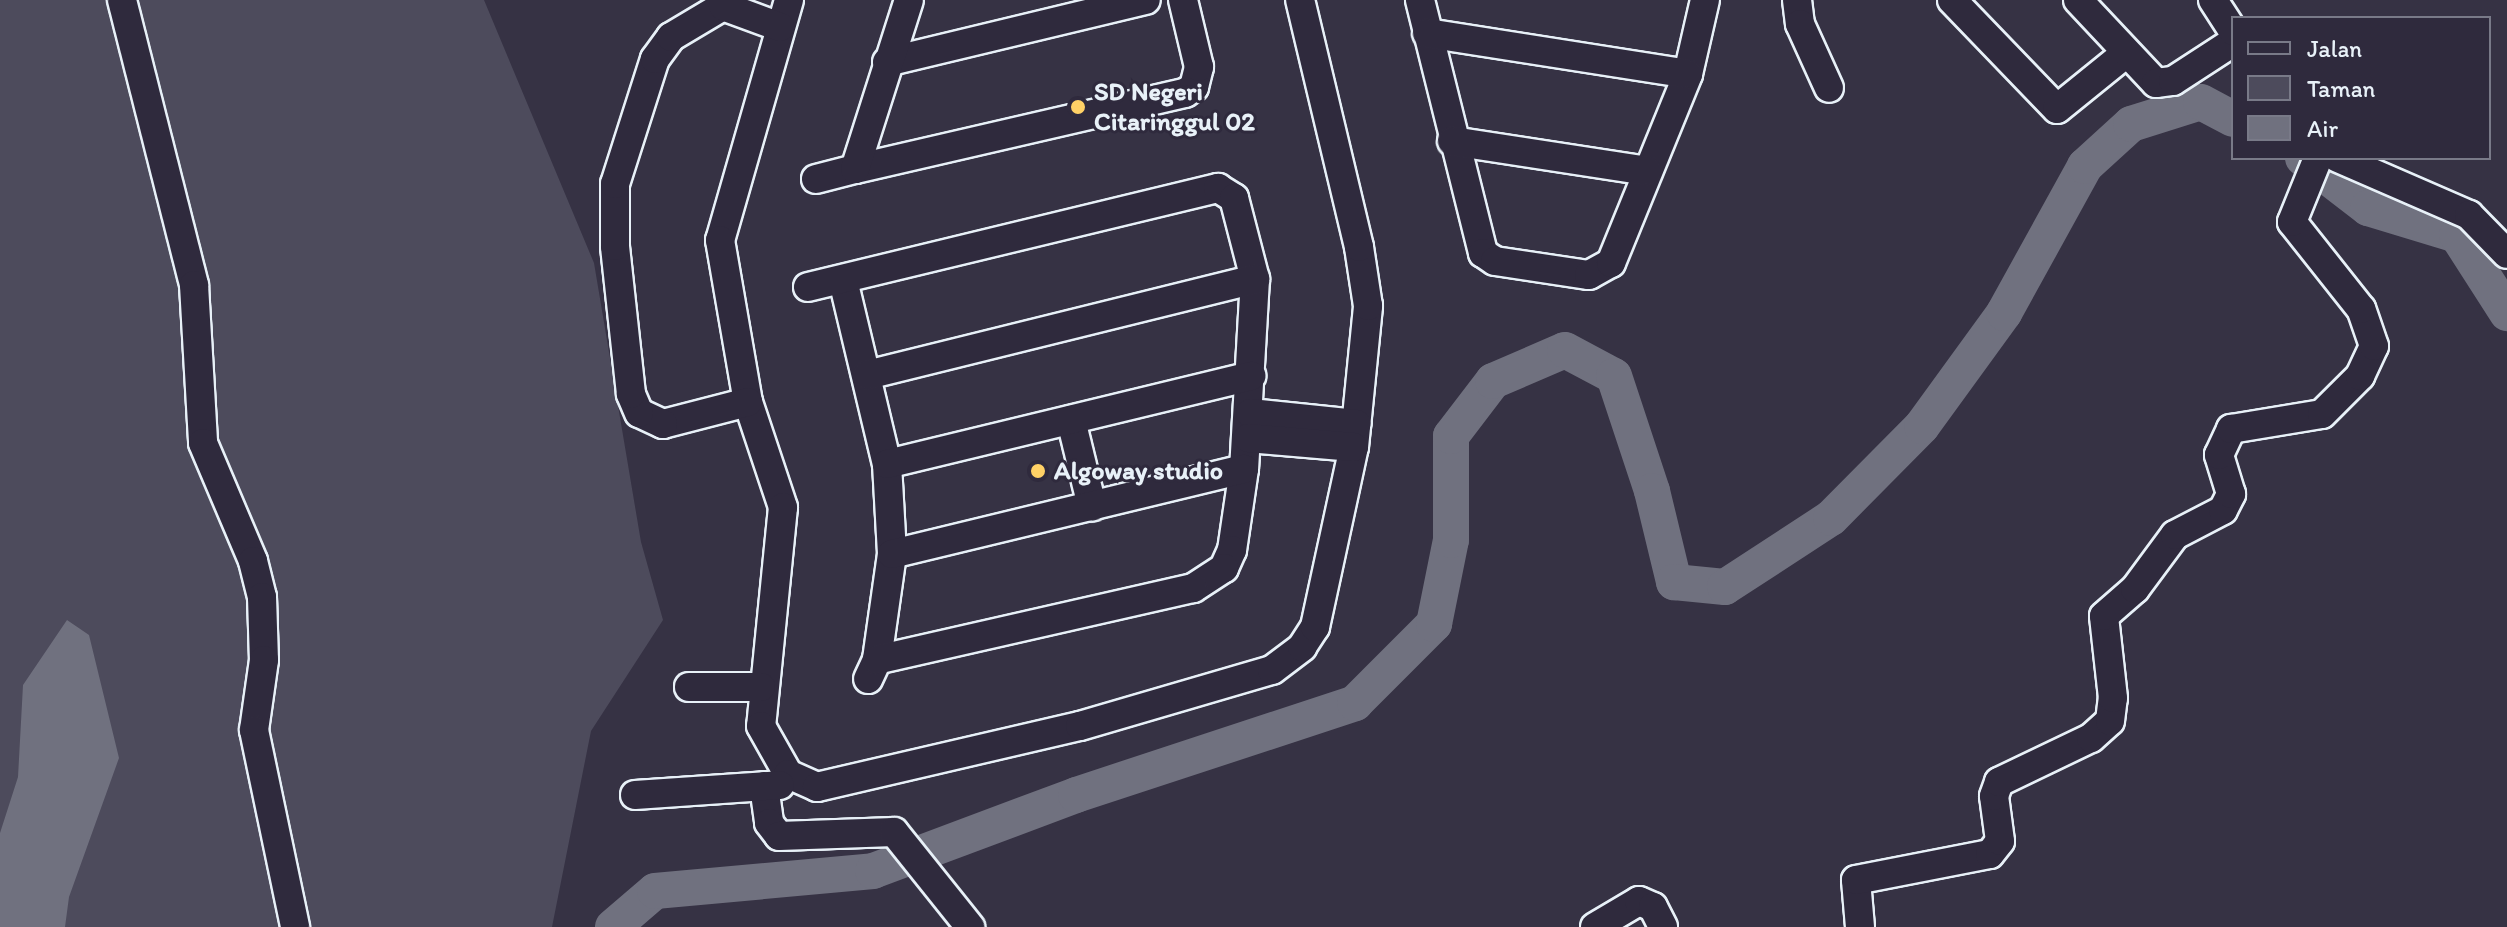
<!DOCTYPE html>
<style>
body{margin:0}
#map{position:relative;width:2507px;height:927px;overflow:hidden;background:#363244;font-family:Itim,sans-serif}
div>[style]{position:absolute}
.green>*{inset:0;background:#4d4b5c}
.water>*{inset:0;background:#70717f}
.river>*{height:36px;margin:-18px;padding:0 18px;transform-origin:18px;border-radius:18px;background:#70717f}
.roads{filter:drop-shadow(2px 0 #e8f1f8) drop-shadow(-2px 0 #e8f1f8) drop-shadow(0 2px #e8f1f8) drop-shadow(0 -2px #e8f1f8)}
.minor>*{height:28px;margin:-14px;padding:0 14px;transform-origin:14px;border-radius:14px;background:#2f2a3d}
.dots>*{width:22px;height:22px;translate:-50% -50%;box-sizing:border-box;border:4px solid #2f2a3d;border-radius:50%}
span{translate:-50% -50%;white-space:nowrap;text-align:center;line-height:1.15;-webkit-text-stroke:6px #2f2a3d;paint-order:stroke}
.poi-label{font-size:26px;color:#e8f1f8;font-weight:700}
.left{translate:0 -50%;text-align:left}
.legend{position:absolute;left:2231px;top:16px;width:260px;height:144px;box-sizing:border-box;background:#2f2a3d;border:2px solid #797a88;margin:0;padding:10px 14px;list-style:none;font-size:24px;color:#e8f1f8}
.legend li{display:flex;align-items:center;gap:16px;height:40px}
.legend b{width:40px;border:2px solid #797a88}
</style>
<div id="map">
<div class="green">
<i style="clip-path:polygon(0 0,484px 0,594px 263px,641px 542px,663px 620px,591px 731px,552px 927px,0 927px)"></i>
</div>
<div class="water">
<i style="clip-path:polygon(67px 620px,89px 635px,119px 758px,69px 897px,65px 927px,0 927px,0 833px,18px 777px,23px 685px)"></i>
</div>
<div class="river">
<i style="left:2303px;top:158px;width:82px;rotate:37.6deg"></i>
<i style="left:2368px;top:208px;width:93px;rotate:16.9deg"></i>
<i style="left:2457px;top:235px;width:93px;rotate:57.3deg"></i>
<i style="left:613px;top:927px;width:55px;rotate:-40.6deg"></i>
<i style="left:655px;top:891px;width:219px;rotate:-5.2deg"></i>
<i style="left:873px;top:871px;width:217px;rotate:-20.5deg"></i>
<i style="left:1076px;top:795px;width:294px;rotate:-18.2deg"></i>
<i style="left:1355px;top:703px;width:112px;rotate:-45deg"></i>
<i style="left:1434px;top:624px;width:86px;rotate:-78.6deg"></i>
<i style="left:1451px;top:540px;width:104px;rotate:-90deg"></i>
<i style="left:1451px;top:436px;width:69px;rotate:-52.6deg"></i>
<i style="left:1493px;top:381px;width:78px;rotate:-23.3deg"></i>
<i style="left:1565px;top:350px;width:55px;rotate:28deg"></i>
<i style="left:1614px;top:376px;width:121px;rotate:71.7deg"></i>
<i style="left:1652px;top:491px;width:94px;rotate:76.4deg"></i>
<i style="left:1674px;top:582px;width:51px;rotate:5.6deg"></i>
<i style="left:1725px;top:587px;width:126px;rotate:-33.1deg"></i>
<i style="left:1831px;top:518px;width:129px;rotate:-45.3deg"></i>
<i style="left:1922px;top:426px;width:140px;rotate:-54deg"></i>
<i style="left:2004px;top:313px;width:168px;rotate:-61.1deg"></i>
<i style="left:2085px;top:166px;width:62px;rotate:-42.4deg"></i>
<i style="left:2131px;top:124px;width:73px;rotate:-17.4deg"></i>
<i style="left:2201px;top:102px;width:36px;rotate:28deg"></i>
</div>
<div class="roads">
<div class="minor">
<i style="left:122px;top:0;width:294px;rotate:75.8deg"></i>
<i style="left:194px;top:285px;width:158px;rotate:86.7deg"></i>
<i style="left:203px;top:443px;width:128px;rotate:67deg"></i>
<i style="left:253px;top:561px;width:37px;rotate:76deg"></i>
<i style="left:262px;top:597px;width:63px;rotate:88.2deg"></i>
<i style="left:264px;top:660px;width:71px;rotate:98.1deg"></i>
<i style="left:254px;top:730px;width:201px;rotate:78.2deg"></i>
<i style="left:789px;top:0;width:250px;rotate:106deg"></i>
<i style="left:720px;top:240px;width:164px;rotate:80.2deg"></i>
<i style="left:748px;top:402px;width:111px;rotate:71.6deg"></i>
<i style="left:783px;top:507px;width:220px;rotate:95.7deg"></i>
<i style="left:761px;top:726px;width:55px;rotate:60.6deg"></i>
<i style="left:788px;top:774px;width:32px;rotate:24deg"></i>
<i style="left:817px;top:787px;width:270px;rotate:-13.1deg"></i>
<i style="left:1080px;top:726px;width:200px;rotate:-16.3deg"></i>
<i style="left:1272px;top:670px;width:38px;rotate:-37deg"></i>
<i style="left:1302px;top:647px;width:24px;rotate:-57deg"></i>
<i style="left:1315px;top:627px;width:184px;rotate:-77.8deg"></i>
<i style="left:1354px;top:447px;width:142px;rotate:-84.3deg"></i>
<i style="left:1368px;top:306px;width:60px;rotate:-98.7deg"></i>
<i style="left:1359px;top:247px;width:254px;rotate:-103.4deg"></i>
<i style="left:1420px;top:0;width:261px;rotate:76deg"></i>
<i style="left:1483px;top:253px;width:14px;rotate:34deg"></i>
<i style="left:1495px;top:261px;width:95px;rotate:8.5deg"></i>
<i style="left:1589px;top:275px;width:25px;rotate:-29deg"></i>
<i style="left:1611px;top:263px;width:204px;rotate:-67.8deg"></i>
<i style="left:1688px;top:74px;width:76px;rotate:-77.1deg"></i>
<i style="left:1797px;top:0;width:24px;rotate:83deg"></i>
<i style="left:1800px;top:24px;width:70px;rotate:65.6deg"></i>
<i style="left:1952px;top:0;width:151px;rotate:46.1deg"></i>
<i style="left:2057px;top:109px;width:87px;rotate:-39deg"></i>
<i style="left:2078px;top:0;width:114px;rotate:46.8deg"></i>
<i style="left:2156px;top:83px;width:17px;rotate:-7deg"></i>
<i style="left:2173px;top:81px;width:72px;rotate:-33deg"></i>
<i style="left:2213px;top:0;width:37px;rotate:57deg"></i>
<i style="left:1427px;top:33px;width:264px;rotate:8.9deg"></i>
<i style="left:887px;top:62px;width:266px;rotate:-13.5deg"></i>
<i style="left:1452px;top:141px;width:198px;rotate:8.7deg"></i>
<i style="left:2338px;top:158px;width:143px;rotate:23.5deg"></i>
<i style="left:2469px;top:215px;width:54px;rotate:45.7deg"></i>
<i style="left:855px;top:169px;width:339px;rotate:-13deg"></i>
<i style="left:1185px;top:93px;width:11px;rotate:-34deg"></i>
<i style="left:1194px;top:87px;width:21px;rotate:-76deg"></i>
<i style="left:1199px;top:67px;width:69px;rotate:-103.4deg"></i>
<i style="left:816px;top:179px;width:40px;rotate:-14.4deg"></i>
<i style="left:855px;top:169px;width:177px;rotate:-72.3deg"></i>
<i style="left:843px;top:280px;width:189px;rotate:76.6deg"></i>
<i style="left:887px;top:464px;width:90px;rotate:86.8deg"></i>
<i style="left:892px;top:554px;width:107px;rotate:98.1deg"></i>
<i style="left:877px;top:660px;width:21px;rotate:115deg"></i>
<i style="left:808px;top:287px;width:422px;rotate:-13.6deg"></i>
<i style="left:1218px;top:188px;width:19px;rotate:32deg"></i>
<i style="left:1234px;top:198px;width:84px;rotate:75.5deg"></i>
<i style="left:1255px;top:279px;width:190px;rotate:93.3deg"></i>
<i style="left:1244px;top:469px;width:82px;rotate:98.4deg"></i>
<i style="left:1232px;top:550px;width:20px;rotate:114deg"></i>
<i style="left:1224px;top:568px;width:37px;rotate:147deg"></i>
<i style="left:1193px;top:588px;width:324px;rotate:167.2deg"></i>
<i style="left:867px;top:375px;width:400px;rotate:-13.9deg"></i>
<i style="left:748px;top:402px;width:88px;rotate:165.5deg"></i>
<i style="left:663px;top:424px;width:26px;rotate:-155deg"></i>
<i style="left:639px;top:413px;width:21px;rotate:-113deg"></i>
<i style="left:631px;top:394px;width:149px;rotate:-96.2deg"></i>
<i style="left:615px;top:246px;width:62px;rotate:-90deg"></i>
<i style="left:615px;top:184px;width:131px;rotate:-72.3deg"></i>
<i style="left:655px;top:59px;width:27px;rotate:-54deg"></i>
<i style="left:671px;top:37px;width:61px;rotate:-30.8deg"></i>
<i style="left:723px;top:6px;width:61px;rotate:20.2deg"></i>
<i style="left:1250px;top:413px;width:107px;rotate:5.9deg"></i>
<i style="left:1071px;top:420px;width:89px;rotate:76.3deg"></i>
<i style="left:1248px;top:438px;width:106px;rotate:4.9deg"></i>
<i style="left:887px;top:464px;width:375px;rotate:-13.6deg"></i>
<i style="left:892px;top:554px;width:362px;rotate:-13.6deg"></i>
<i style="left:689px;top:687px;width:72px"></i>
<i style="left:764px;top:786px;width:37px;rotate:82deg"></i>
<i style="left:769px;top:823px;width:16px;rotate:52deg"></i>
<i style="left:779px;top:836px;width:115px;rotate:-2deg"></i>
<i style="left:894px;top:832px;width:122px;rotate:51.3deg"></i>
<i style="left:635px;top:795px;width:145px;rotate:-3.9deg"></i>
<i style="left:1595px;top:927px;width:51px;rotate:-30.6deg"></i>
<i style="left:1639px;top:901px;width:15px;rotate:23deg"></i>
<i style="left:1653px;top:907px;width:22px;rotate:63deg"></i>
<i style="left:1860px;top:927px;width:47px;rotate:-94.9deg"></i>
<i style="left:1856px;top:880px;width:136px;rotate:-11deg"></i>
<i style="left:1990px;top:854px;width:16px;rotate:-52deg"></i>
<i style="left:2000px;top:841px;width:45px;rotate:-97.6deg"></i>
<i style="left:1994px;top:796px;width:15px;rotate:-70deg"></i>
<i style="left:1999px;top:782px;width:102px;rotate:-25.6deg"></i>
<i style="left:2091px;top:738px;width:25px;rotate:-42deg"></i>
<i style="left:2110px;top:721px;width:23px;rotate:-83deg"></i>
<i style="left:2113px;top:698px;width:82px;rotate:-96.3deg"></i>
<i style="left:2104px;top:616px;width:41px;rotate:-41.1deg"></i>
<i style="left:2135px;top:589px;width:67px;rotate:-53.5deg"></i>
<i style="left:2175px;top:535px;width:54px;rotate:-27.5deg"></i>
<i style="left:2223px;top:510px;width:18px;rotate:-63deg"></i>
<i style="left:2231px;top:494px;width:41px;rotate:-107.1deg"></i>
<i style="left:2219px;top:455px;width:29px;rotate:-65deg"></i>
<i style="left:2231px;top:429px;width:92px;rotate:-9.4deg"></i>
<i style="left:2322px;top:414px;width:54px;rotate:-45deg"></i>
<i style="left:2360px;top:376px;width:33px;rotate:-65deg"></i>
<i style="left:2374px;top:346px;width:39px;rotate:-109deg"></i>
<i style="left:2361px;top:309px;width:111px;rotate:-128.4deg"></i>
<i style="left:2292px;top:222px;width:69px;rotate:-67.9deg"></i>
</div>
</div>
<div class="dots">
<i style="left:1078px;top:107px;background:#ffd166"></i>
<i style="left:1038px;top:471px;background:#ffd166"></i>
</div>
<div class="poi-label">
<span class="left" style="left:1094px;top:107px">SD Negeri<br>Citaringgul 02</span>
<span class="left" style="left:1054px;top:471px">Algoway studio</span>
</div>
<ul class="legend">
<li><b style="height:10px;background:#2f2a3d"></b>Jalan</li>
<li><b style="height:22px;background:#4d4b5c"></b>Taman</li>
<li><b style="height:22px;background:#70717f"></b>Air</li>
</ul>
</div>
